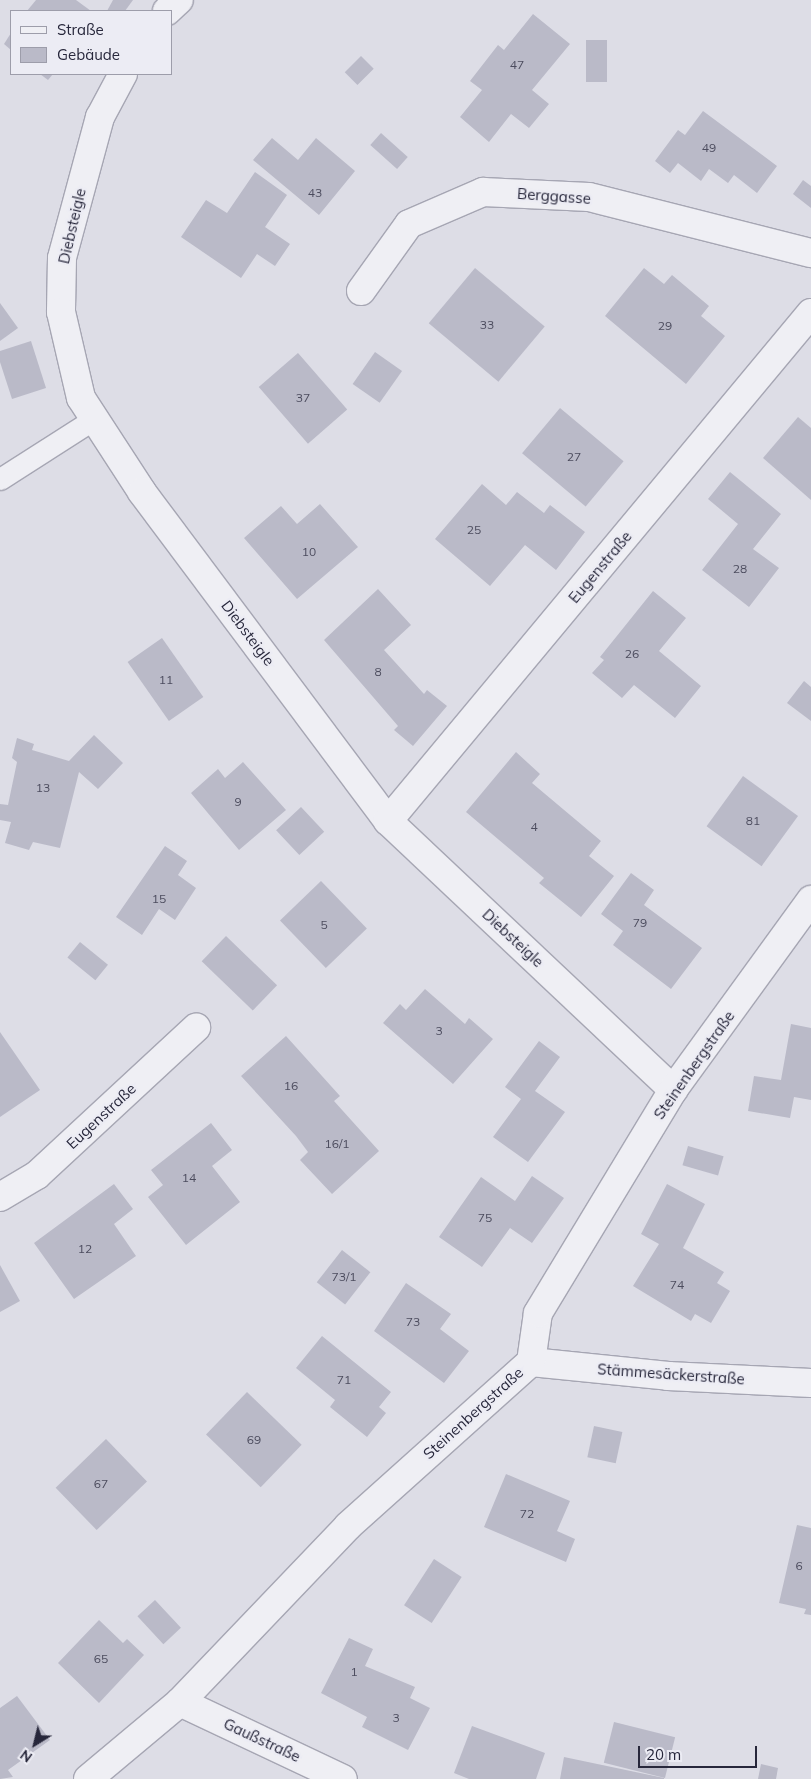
<!DOCTYPE html>
<meta charset="utf-8">
<style>
body{margin:0}
#map{position:relative;width:811px;height:1779px;overflow:hidden;background:#dddde6;font-family:Mulish,sans-serif}
div>[style]{position:absolute}
.building>*{inset:0;background:#babac8;transform-origin:0 0}
.roads{filter:drop-shadow(1px 0 #a6a6b3) drop-shadow(-1px 0 #a6a6b3) drop-shadow(0 1px #a6a6b3) drop-shadow(0 -1px #a6a6b3)}
.service>*{height:21px;margin:-10.5px;padding:0 10.5px;transform-origin:10.5px;border-radius:10.5px;background:#efeff4}
.minor>*{height:28px;margin:-14px;padding:0 14px;transform-origin:14px;border-radius:14px;background:#efeff4}
span{translate:-50% -50%;white-space:nowrap;text-align:center;line-height:1.15;-webkit-text-stroke:4.5px #ececf4;paint-order:stroke}
.number-label{font-size:12px;color:#4c4c5e}
.number-label span{-webkit-text-stroke-width:0}
.street-label{font-size:15px;color:#27273b}
.legend{position:absolute;left:10px;top:10px;width:162px;height:65px;box-sizing:border-box;background:#ececf4;border:1px solid #9d9daa;margin:0;padding:6px 9px;list-style:none;font-size:15px;color:#27273b}
.legend li{display:flex;align-items:center;gap:10px;height:25px}
.legend b{width:25px;border:1px solid #9d9daa}
.north{position:absolute;left:10px;top:1719px;width:50px;height:50px;-webkit-text-stroke:4px #ececf4;paint-order:stroke;rotate:216deg;font-size:14px;font-weight:700;line-height:20px;text-align:center;color:#27273b}
.north::after{content:'';display:block;margin:auto;width:18px;height:22px;background:#27273b;clip-path:polygon(50% 0,100% 100%,50% 72%,0 100%)}
.scale{position:absolute;left:638px;top:1746px;width:119px;height:22px;box-sizing:border-box;border:2px solid #27273b;border-top:0;padding-left:6px;font-size:15px;line-height:18px;white-space:nowrap;color:#27273b;-webkit-text-stroke:4px #ececf4;paint-order:stroke}
</style>
<div id="map">
<div class="building">
<i style="clip-path:polygon(36px 0,76px 0,91px 11px,27px 11px)"></i>
<i style="clip-path:polygon(113px 0,133px 0,125px 11px,107px 11px)"></i>
<i style="clip-path:polygon(533px 14px,570px 44px,532px 90px,549px 104px,529px 128px,511px 114px,489px 142px,460px 117px,482px 90px,470px 81px,498px 45px,504px 50px)"></i>
<i style="clip-path:polygon(11px 33px,11px 50px,4px 44px)"></i>
<i style="left:586px;top:40px;width:21px;height:42px"></i>
<i style="left:361px;top:56px;width:18px;height:23px;rotate:45deg"></i>
<i style="clip-path:polygon(40px 74px,53px 74px,48px 80px)"></i>
<i style="clip-path:polygon(703px 111px,777px 166px,757px 193px,734px 175px,728px 183px,709px 169px,701px 181px,678px 163px,670px 173px,655px 161px,678px 130px,685px 135px)"></i>
<i style="left:381px;top:133px;width:36px;height:16px;rotate:42deg"></i>
<i style="clip-path:polygon(272px 138px,298px 160px,316px 138px,355px 171px,319px 215px,253px 160px)"></i>
<i style="clip-path:polygon(255px 172px,287px 195px,265px 227px,290px 244px,275px 266px,257px 254px,241px 278px,181px 237px,206px 200px,227px 213px)"></i>
<i style="clip-path:polygon(803px 180px,811px 186px,811px 208px,793px 194px)"></i>
<i style="left:475px;top:268px;width:91px;height:72px;rotate:40deg"></i>
<i style="clip-path:polygon(644px 268px,664px 284px,672px 275px,709px 306px,701px 316px,725px 336px,686px 384px,605px 316px)"></i>
<i style="clip-path:polygon(0 303px,18px 328px,0 341px)"></i>
<i style="clip-path:polygon(31px 341px,46px 388px,12px 399px,0 362px,0 351px)"></i>
<i style="left:375px;top:352px;width:33px;height:39px;rotate:35deg"></i>
<i style="left:298px;top:353px;width:75px;height:52px;rotate:49deg"></i>
<i style="left:560px;top:408px;width:83px;height:59px;rotate:40deg"></i>
<i style="clip-path:polygon(798px 417px,811px 428px,811px 500px,763px 458px)"></i>
<i style="clip-path:polygon(730px 472px,781px 514px,753px 549px,779px 568px,749px 607px,702px 570px,738px 524px,708px 499px)"></i>
<i style="clip-path:polygon(482px 484px,506px 505px,517px 492px,544px 513px,550px 505px,585px 532px,556px 570px,525px 545px,490px 586px,435px 539px)"></i>
<i style="clip-path:polygon(320px 504px,358px 547px,297px 599px,244px 538px,281px 506px,297px 524px)"></i>
<i style="clip-path:polygon(378px 589px,411px 625px,384px 650px,424px 694px,427px 690px,447px 706px,413px 746px,394px 730px,398px 726px,324px 640px)"></i>
<i style="clip-path:polygon(653px 591px,686px 618px,659px 651px,701px 686px,675px 718px,634px 685px,622px 698px,592px 673px,604px 660px,600px 657px)"></i>
<i style="left:162px;top:638px;width:72px;height:42px;rotate:55deg"></i>
<i style="clip-path:polygon(804px 681px,811px 687px,811px 721px,787px 703px)"></i>
<i style="clip-path:polygon(94px 735px,123px 763px,98px 789px,79px 772px,60px 848px,33px 842px,29px 850px,5px 843px,11px 822px,0 820px,0 804px,8px 805px,17px 762px,12px 758px,17px 738px,34px 744px,32px 750px,69px 761px)"></i>
<i style="clip-path:polygon(516px 752px,540px 774px,532px 783px,601px 841px,589px 856px,614px 876px,581px 917px,539px 883px,544px 878px,466px 812px)"></i>
<i style="clip-path:polygon(243px 762px,286px 810px,239px 850px,191px 793px,218px 769px,225px 778px)"></i>
<i style="left:743px;top:776px;width:68px;height:62px;rotate:36deg"></i>
<i style="left:301px;top:807px;width:34px;height:34px;rotate:47deg"></i>
<i style="clip-path:polygon(165px 846px,187px 861px,178px 875px,196px 888px,175px 920px,159px 909px,142px 935px,116px 917px)"></i>
<i style="clip-path:polygon(631px 873px,654px 890px,644px 905px,702px 948px,671px 989px,613px 945px,623px 931px,601px 914px)"></i>
<i style="left:321px;top:881px;width:66px;height:57px;rotate:46deg"></i>
<i style="left:226px;top:936px;width:71px;height:35px;rotate:44deg"></i>
<i style="left:80px;top:942px;width:36px;height:20px;rotate:39deg"></i>
<i style="clip-path:polygon(425px 989px,465px 1024px,469px 1018px,493px 1039px,453px 1084px,383px 1023px,400px 1004px,406px 1010px)"></i>
<i style="clip-path:polygon(791px 1024px,811px 1028px,811px 1100px,794px 1097px,790px 1118px,748px 1111px,754px 1076px,781px 1080px)"></i>
<i style="clip-path:polygon(0 1032px,40px 1090px,0 1117px)"></i>
<i style="clip-path:polygon(286px 1036px,340px 1096px,334px 1101px,379px 1151px,332px 1194px,300px 1160px,308px 1152px,296px 1136px,241px 1076px)"></i>
<i style="clip-path:polygon(539px 1041px,560px 1057px,535px 1091px,565px 1112px,528px 1162px,493px 1137px,521px 1099px,505px 1087px)"></i>
<i style="clip-path:polygon(211px 1123px,232px 1150px,212px 1166px,240px 1202px,186px 1245px,148px 1197px,163px 1185px,151px 1170px)"></i>
<i style="left:688px;top:1146px;width:37px;height:20px;rotate:16deg"></i>
<i style="clip-path:polygon(532px 1176px,564px 1198px,532px 1243px,510px 1228px,482px 1267px,439px 1237px,481px 1177px,515px 1201px)"></i>
<i style="clip-path:polygon(114px 1184px,133px 1209px,114px 1224px,136px 1256px,74px 1299px,34px 1243px)"></i>
<i style="clip-path:polygon(667px 1184px,705px 1204px,683px 1248px,724px 1272px,717px 1283px,730px 1291px,711px 1323px,695px 1314px,691px 1321px,633px 1286px,659px 1244px,641px 1234px)"></i>
<i style="left:342px;top:1250px;width:36px;height:41px;rotate:38deg"></i>
<i style="clip-path:polygon(0 1265px,20px 1301px,0 1312px)"></i>
<i style="clip-path:polygon(406px 1283px,451px 1314px,440px 1329px,469px 1351px,444px 1383px,374px 1331px)"></i>
<i style="clip-path:polygon(322px 1336px,391px 1392px,379px 1407px,386px 1413px,367px 1437px,330px 1407px,335px 1400px,296px 1368px)"></i>
<i style="left:247px;top:1392px;width:76px;height:59px;rotate:44deg"></i>
<i style="left:594px;top:1426px;width:29px;height:32px;rotate:12deg"></i>
<i style="left:106px;top:1439px;width:59px;height:70px;rotate:46deg"></i>
<i style="clip-path:polygon(506px 1474px,570px 1501px,557px 1531px,575px 1539px,566px 1562px,484px 1527px)"></i>
<i style="clip-path:polygon(797px 1525px,811px 1528px,811px 1615px,804px 1614px,806px 1609px,779px 1603px)"></i>
<i style="left:434px;top:1559px;width:33px;height:55px;rotate:33deg"></i>
<i style="left:155px;top:1600px;width:38px;height:24px;rotate:47deg"></i>
<i style="clip-path:polygon(99px 1620px,123px 1643px,127px 1639px,144px 1655px,99px 1703px,58px 1663px)"></i>
<i style="clip-path:polygon(349px 1638px,373px 1649px,365px 1666px,415px 1687px,410px 1698px,430px 1708px,408px 1750px,362px 1727px,367px 1717px,321px 1693px)"></i>
<i style="clip-path:polygon(17px 1696px,50px 1740px,8px 1770px,13px 1777px,0 1779px,0 1708px)"></i>
<i style="left:614px;top:1722px;width:63px;height:42px;rotate:14deg"></i>
<i style="clip-path:polygon(472px 1726px,545px 1753px,536px 1779px,469px 1779px,454px 1773px)"></i>
<i style="clip-path:polygon(564px 1757px,664px 1778px,664px 1779px,560px 1779px)"></i>
<i style="clip-path:polygon(761px 1764px,778px 1768px,776px 1779px,758px 1779px)"></i>
</div>
<div class="roads">
<div class="service">
<i style="left:0;top:479px;width:112px;rotate:-32.6deg"></i>
</div>
<div class="minor">
<i style="left:167px;top:11px;width:16px;rotate:-43deg"></i>
<i style="left:123px;top:74px;width:49px;rotate:118.1deg"></i>
<i style="left:100px;top:117px;width:146px;rotate:105.1deg"></i>
<i style="left:62px;top:258px;width:54px;rotate:91.1deg"></i>
<i style="left:61px;top:312px;width:88px;rotate:76.9deg"></i>
<i style="left:81px;top:398px;width:112px;rotate:57deg"></i>
<i style="left:142px;top:492px;width:411px;rotate:53.2deg"></i>
<i style="left:388px;top:821px;width:392px;rotate:43.3deg"></i>
<i style="left:361px;top:291px;width:82px;rotate:-54.4deg"></i>
<i style="left:409px;top:224px;width:81px;rotate:-23.4deg"></i>
<i style="left:483px;top:192px;width:106px;rotate:2.7deg"></i>
<i style="left:589px;top:197px;width:229px;rotate:14.2deg"></i>
<i style="left:388px;top:821px;width:661px;rotate:-50.22deg"></i>
<i style="left:0;top:1197px;width:43px;rotate:-30.7deg"></i>
<i style="left:37px;top:1175px;width:217px;rotate:-42.8deg"></i>
<i style="left:531px;top:1362px;width:138px;rotate:5.8deg"></i>
<i style="left:668px;top:1376px;width:143px;rotate:2.8deg"></i>
<i style="left:180px;top:1702px;width:180px;rotate:25.3deg"></i>
<i style="left:88px;top:1779px;width:120px;rotate:-39.9deg"></i>
<i style="left:180px;top:1702px;width:243px;rotate:-46.3deg"></i>
<i style="left:348px;top:1526px;width:246px;rotate:-41.9deg"></i>
<i style="left:531px;top:1362px;width:49px;rotate:-81.9deg"></i>
<i style="left:538px;top:1313px;width:261px;rotate:-58.8deg"></i>
<i style="left:673px;top:1090px;width:235px;rotate:-54deg"></i>
</div>
</div>
<div class="number-label">
<span style="left:517px;top:65px">47</span>
<span style="left:709px;top:148px">49</span>
<span style="left:315px;top:193px">43</span>
<span style="left:487px;top:325px">33</span>
<span style="left:665px;top:326px">29</span>
<span style="left:303px;top:398px">37</span>
<span style="left:574px;top:457px">27</span>
<span style="left:474px;top:530px">25</span>
<span style="left:309px;top:552px">10</span>
<span style="left:740px;top:569px">28</span>
<span style="left:632px;top:654px">26</span>
<span style="left:378px;top:672px">8</span>
<span style="left:166px;top:680px">11</span>
<span style="left:43px;top:788px">13</span>
<span style="left:238px;top:802px">9</span>
<span style="left:753px;top:821px">81</span>
<span style="left:534px;top:827px">4</span>
<span style="left:159px;top:899px">15</span>
<span style="left:640px;top:923px">79</span>
<span style="left:324px;top:925px">5</span>
<span style="left:439px;top:1031px">3</span>
<span style="left:291px;top:1086px">16</span>
<span style="left:337px;top:1144px">16/1</span>
<span style="left:189px;top:1178px">14</span>
<span style="left:485px;top:1218px">75</span>
<span style="left:85px;top:1249px">12</span>
<span style="left:344px;top:1277px">73/1</span>
<span style="left:677px;top:1285px">74</span>
<span style="left:413px;top:1322px">73</span>
<span style="left:344px;top:1380px">71</span>
<span style="left:254px;top:1440px">69</span>
<span style="left:101px;top:1484px">67</span>
<span style="left:527px;top:1514px">72</span>
<span style="left:799px;top:1566px">6</span>
<span style="left:101px;top:1659px">65</span>
<span style="left:354px;top:1672px">1</span>
<span style="left:396px;top:1718px">3</span>
</div>
<div class="street-label">
<span style="left:554px;top:196px;rotate:4deg">Berggasse</span>
<span style="left:72px;top:226px;rotate:-77deg">Diebsteigle</span>
<span style="left:600px;top:567px;rotate:-50deg">Eugenstraße</span>
<span style="left:248px;top:633px;rotate:53deg">Diebsteigle</span>
<span style="left:513px;top:938px;rotate:43deg">Diebsteigle</span>
<span style="left:694px;top:1065px;rotate:-55deg">Steinenbergstraße</span>
<span style="left:101px;top:1116px;rotate:-43deg">Eugenstraße</span>
<span style="left:671px;top:1374px;rotate:4deg">Stämmesäckerstraße</span>
<span style="left:473px;top:1413px;rotate:-42deg">Steinenbergstraße</span>
<span style="left:262px;top:1740px;rotate:25deg">Gaußstraße</span>
</div>
<ul class="legend">
<li><b style="height:6px;background:#efeff4"></b>Straße</li>
<li><b style="height:14px;background:#babac8"></b>Gebäude</li>
</ul>
<div class="north">N</div>
<div class="scale">20 m</div>
</div>
